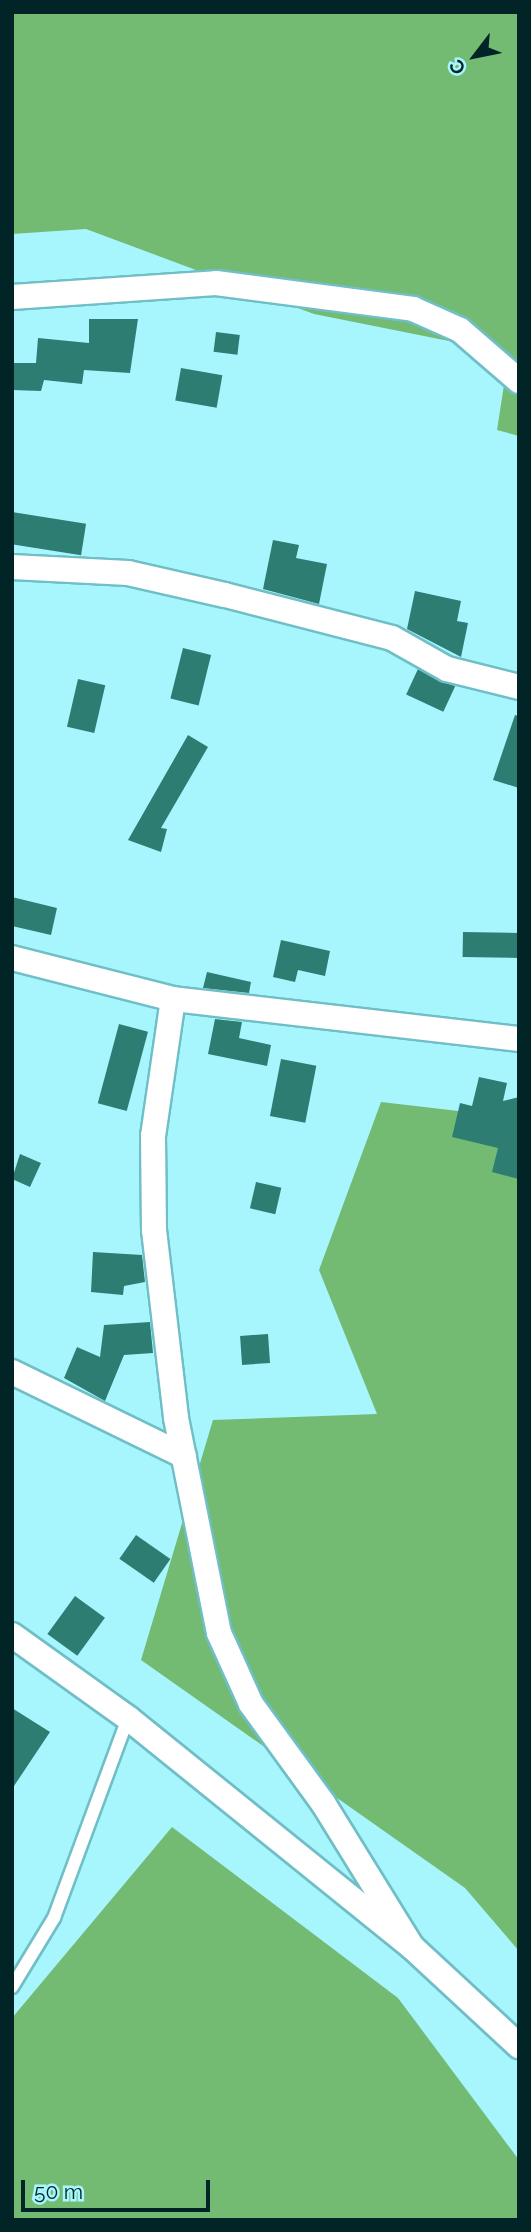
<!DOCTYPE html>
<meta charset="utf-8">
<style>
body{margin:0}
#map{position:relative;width:531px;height:2232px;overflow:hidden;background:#a7f6fe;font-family:Raleway,sans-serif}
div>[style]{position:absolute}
.forest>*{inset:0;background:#73bb73}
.building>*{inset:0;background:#2e7d73;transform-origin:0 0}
.roads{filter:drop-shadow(2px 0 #70bec6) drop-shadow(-2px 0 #70bec6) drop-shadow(0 2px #70bec6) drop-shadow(0 -2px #70bec6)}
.service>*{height:12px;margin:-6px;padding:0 6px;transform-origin:6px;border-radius:6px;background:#fff}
.minor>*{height:24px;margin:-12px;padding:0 12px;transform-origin:12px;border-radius:12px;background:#fff}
span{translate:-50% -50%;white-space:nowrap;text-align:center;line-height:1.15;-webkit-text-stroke:7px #a7f6fe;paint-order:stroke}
.frame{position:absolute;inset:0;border:14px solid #012427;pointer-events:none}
.north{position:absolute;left:440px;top:21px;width:70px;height:70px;-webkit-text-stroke:5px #a7f6fe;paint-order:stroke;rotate:238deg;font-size:19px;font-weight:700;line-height:28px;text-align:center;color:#012427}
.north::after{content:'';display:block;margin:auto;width:24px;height:32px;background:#012427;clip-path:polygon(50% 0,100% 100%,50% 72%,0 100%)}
.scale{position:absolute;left:21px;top:2180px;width:189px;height:32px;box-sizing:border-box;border:4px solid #012427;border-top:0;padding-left:9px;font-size:21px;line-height:24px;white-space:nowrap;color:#012427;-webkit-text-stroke:5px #a7f6fe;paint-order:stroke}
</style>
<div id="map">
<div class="forest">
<i style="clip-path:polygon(12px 12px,519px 12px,519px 436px,497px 430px,509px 353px,314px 314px,86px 229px,12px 234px)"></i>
<i style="clip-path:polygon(381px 1102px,519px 1118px,519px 1951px,465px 1888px,141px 1660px,213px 1420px,377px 1414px,319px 1270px)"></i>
<i style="clip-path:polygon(172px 1827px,398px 1998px,519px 2160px,519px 2220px,12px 2220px,12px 2018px)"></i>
</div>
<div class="building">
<i style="clip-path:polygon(89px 319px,138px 319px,130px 373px,84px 370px,82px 384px,44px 380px,41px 391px,12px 390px,12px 363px,36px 363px,38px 338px,89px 343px)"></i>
<i style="left:216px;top:332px;width:24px;height:20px;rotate:7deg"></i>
<i style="left:181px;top:368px;width:42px;height:33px;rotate:10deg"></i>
<i style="left:12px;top:512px;width:75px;height:32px;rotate:9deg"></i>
<i style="clip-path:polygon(273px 540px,299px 545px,296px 558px,327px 564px,319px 604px,263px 589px)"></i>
<i style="clip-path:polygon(415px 591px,461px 601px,457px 621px,468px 623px,461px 657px,407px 629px)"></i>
<i style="left:183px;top:648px;width:29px;height:52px;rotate:14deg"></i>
<i style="left:418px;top:669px;width:41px;height:28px;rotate:25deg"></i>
<i style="left:78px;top:679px;width:28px;height:49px;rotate:13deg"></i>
<i style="clip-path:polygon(515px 715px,519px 716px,519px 788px,493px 780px)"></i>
<i style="clip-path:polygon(188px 735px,208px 747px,161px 828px,167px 829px,161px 852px,128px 840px)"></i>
<i style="clip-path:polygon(12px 897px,57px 908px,51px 935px,12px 926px)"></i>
<i style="left:463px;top:932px;width:56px;height:25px;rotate:1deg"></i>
<i style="clip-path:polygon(281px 940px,330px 951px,325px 976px,298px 970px,295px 982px,273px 977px)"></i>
<i style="clip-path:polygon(207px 972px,251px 982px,249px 993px,203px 988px)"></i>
<i style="clip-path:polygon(215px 1019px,242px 1022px,239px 1038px,271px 1045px,267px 1066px,208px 1054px)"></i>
<i style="left:119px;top:1024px;width:30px;height:82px;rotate:15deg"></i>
<i style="left:281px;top:1059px;width:36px;height:58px;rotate:11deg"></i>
<i style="clip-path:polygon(479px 1077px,507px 1083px,503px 1101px,519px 1097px,519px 1179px,492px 1172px,498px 1148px,452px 1137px,460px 1103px,472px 1106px)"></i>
<i style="clip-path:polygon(20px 1154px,41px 1163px,30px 1187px,12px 1179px)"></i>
<i style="left:256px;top:1182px;width:26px;height:27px;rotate:13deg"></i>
<i style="clip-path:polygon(93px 1252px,142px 1255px,145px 1282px,124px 1286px,123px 1295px,91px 1292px)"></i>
<i style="clip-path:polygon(150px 1322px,153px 1353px,124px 1355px,105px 1401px,64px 1378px,77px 1347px,100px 1357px,104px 1325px)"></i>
<i style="left:268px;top:1334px;width:29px;height:28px;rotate:86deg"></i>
<i style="left:136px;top:1535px;width:42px;height:29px;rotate:35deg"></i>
<i style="left:75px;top:1596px;width:37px;height:47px;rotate:36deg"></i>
<i style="clip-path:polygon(12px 1708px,50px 1732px,12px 1789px)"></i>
</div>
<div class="roads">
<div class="service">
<i style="left:12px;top:1987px;width:81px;rotate:-58.7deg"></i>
<i style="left:54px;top:1918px;width:213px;rotate:-69.7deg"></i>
</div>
<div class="minor">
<i style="left:12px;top:297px;width:204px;rotate:-3.9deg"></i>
<i style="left:216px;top:283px;width:199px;rotate:7.5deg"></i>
<i style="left:413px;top:309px;width:51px;rotate:24.1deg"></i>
<i style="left:460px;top:330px;width:78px;rotate:40.8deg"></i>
<i style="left:12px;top:567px;width:116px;rotate:3deg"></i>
<i style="left:128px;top:573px;width:99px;rotate:12.8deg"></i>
<i style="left:225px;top:595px;width:172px;rotate:14.4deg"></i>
<i style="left:392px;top:638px;width:63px;rotate:29.4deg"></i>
<i style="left:447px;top:669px;width:74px;rotate:14deg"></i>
<i style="left:12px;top:958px;width:166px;rotate:14.3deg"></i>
<i style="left:173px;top:999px;width:348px;rotate:6.6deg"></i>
<i style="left:173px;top:999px;width:138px;rotate:98.3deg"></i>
<i style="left:153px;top:1136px;width:94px;rotate:89.4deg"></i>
<i style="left:154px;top:1230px;width:189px;rotate:83.3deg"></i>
<i style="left:176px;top:1418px;width:219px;rotate:78.7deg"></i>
<i style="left:219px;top:1633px;width:78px;rotate:65.7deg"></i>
<i style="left:251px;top:1704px;width:122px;rotate:54deg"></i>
<i style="left:323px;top:1803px;width:169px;rotate:58.3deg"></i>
<i style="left:12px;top:1372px;width:191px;rotate:26deg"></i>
<i style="left:12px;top:1635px;width:143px;rotate:35.6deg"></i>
<i style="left:128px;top:1718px;width:365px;rotate:38.9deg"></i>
<i style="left:412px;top:1947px;width:146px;rotate:42.8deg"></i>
</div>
</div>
<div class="frame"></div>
<div class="north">С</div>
<div class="scale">50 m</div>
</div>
